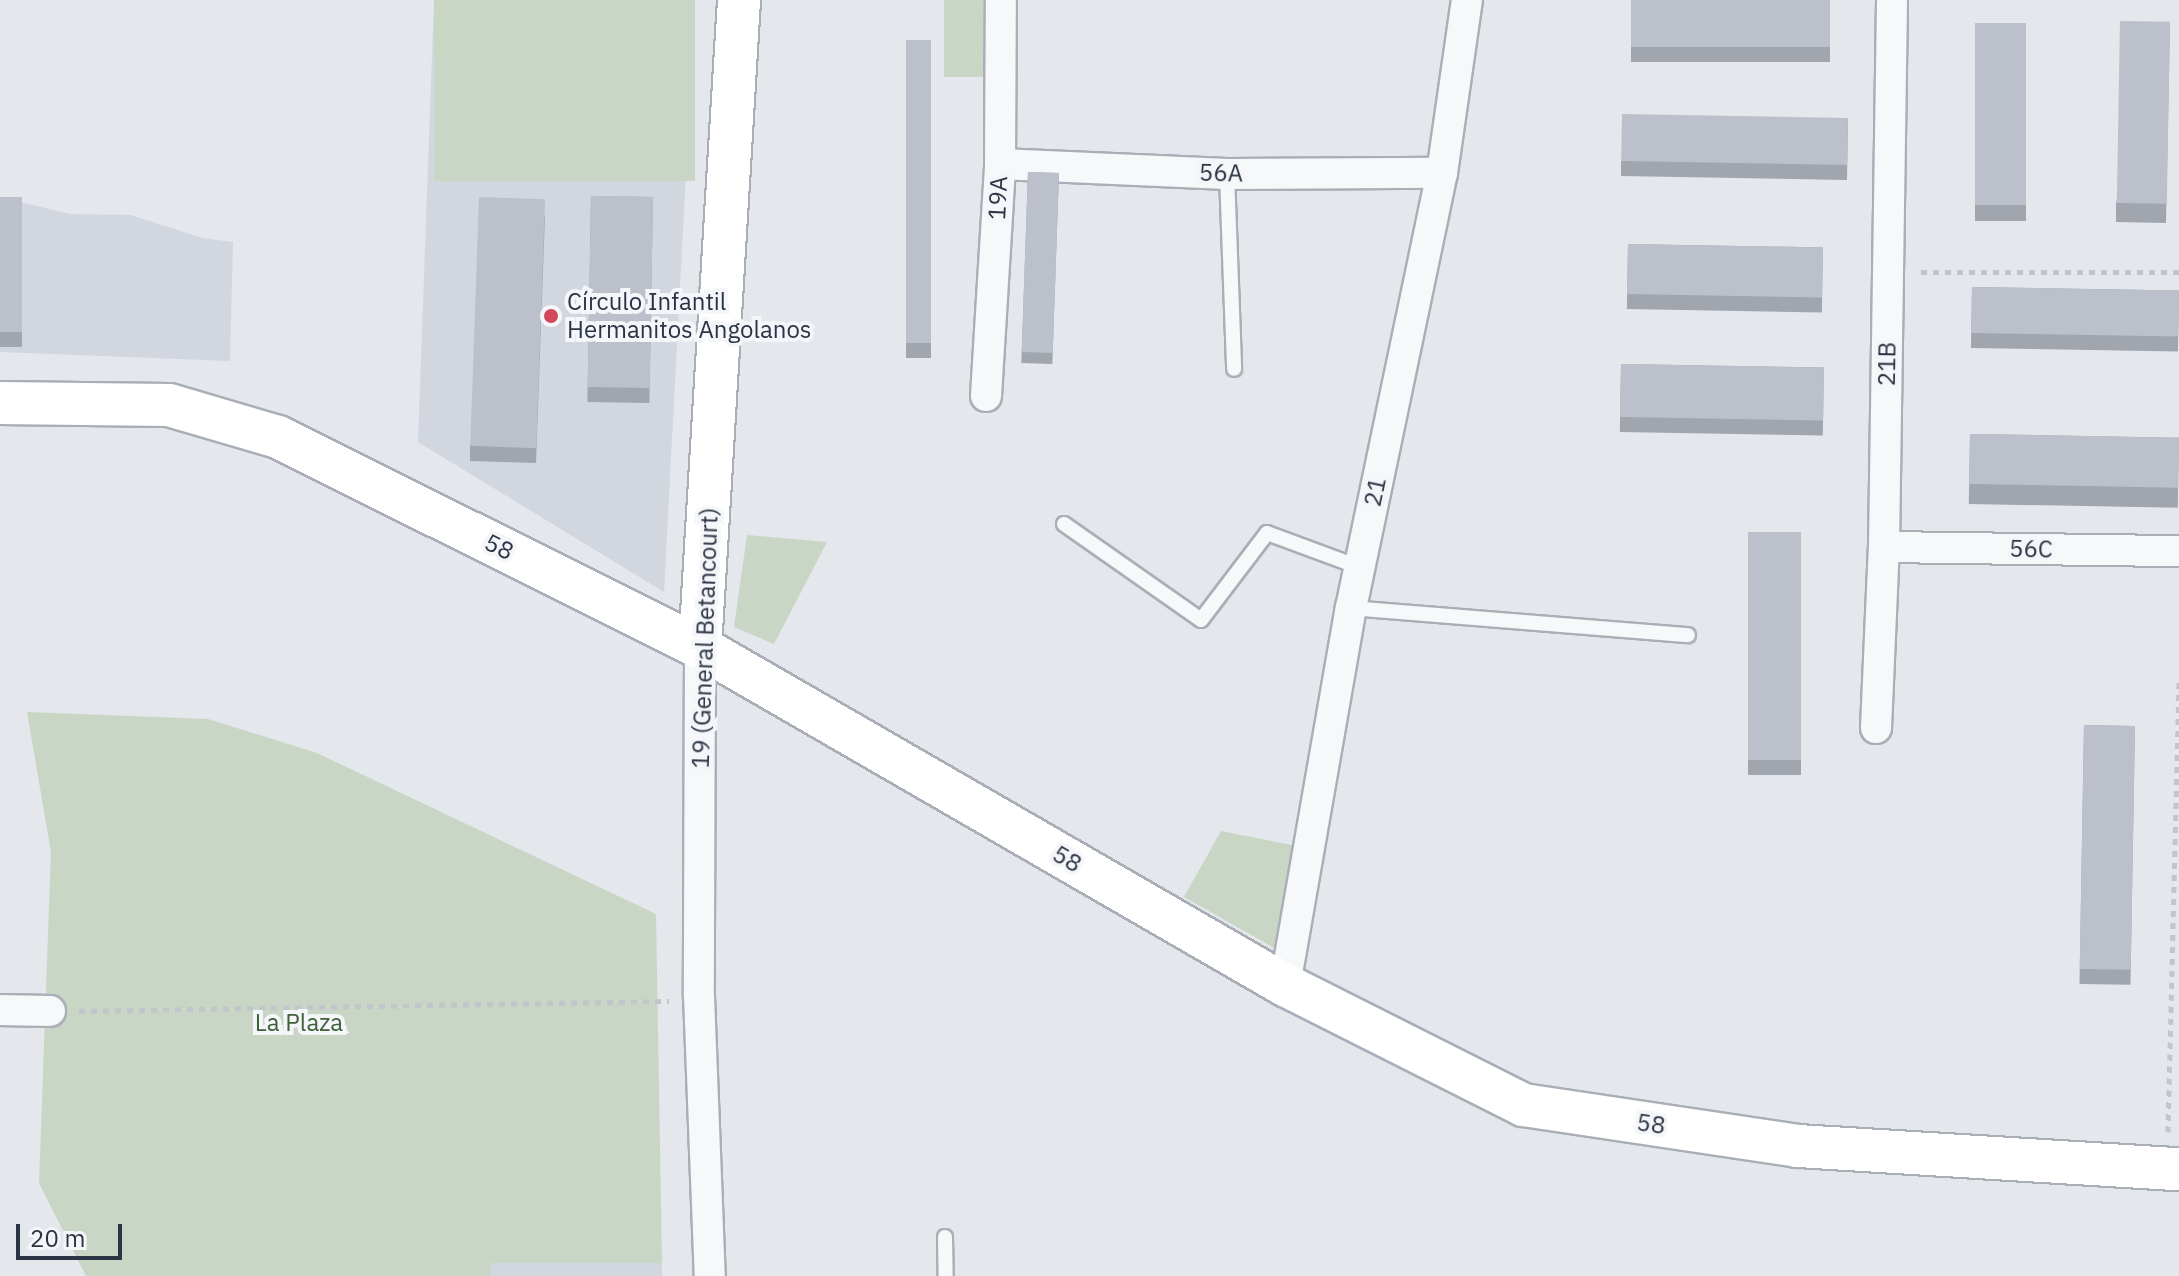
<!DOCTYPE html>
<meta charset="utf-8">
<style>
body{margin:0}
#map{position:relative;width:2179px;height:1276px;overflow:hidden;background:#e4e7ec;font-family:"IBM Plex Sans",sans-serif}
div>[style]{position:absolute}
.built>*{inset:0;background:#d2d6de;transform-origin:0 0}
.green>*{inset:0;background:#c9d6c5;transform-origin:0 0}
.path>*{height:5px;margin-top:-2.5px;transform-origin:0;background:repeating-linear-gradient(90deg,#c2c5cb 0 6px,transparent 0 12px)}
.roads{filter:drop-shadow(2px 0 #a9aeb7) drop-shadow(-2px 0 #a9aeb7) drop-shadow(0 2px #a9aeb7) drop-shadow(0 -2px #a9aeb7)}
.lane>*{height:14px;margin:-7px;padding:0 7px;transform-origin:7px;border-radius:7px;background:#f7f8fa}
.street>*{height:30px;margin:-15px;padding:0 15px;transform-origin:15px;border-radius:15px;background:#f7f8fa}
.secondary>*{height:42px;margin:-21px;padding:0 21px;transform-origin:21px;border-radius:21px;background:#fff}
.wall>*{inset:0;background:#a1a5ae;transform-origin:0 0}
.building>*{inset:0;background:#bbc0ca;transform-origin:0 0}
.dots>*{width:22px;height:22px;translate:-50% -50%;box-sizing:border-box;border:4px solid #f4f6f9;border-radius:50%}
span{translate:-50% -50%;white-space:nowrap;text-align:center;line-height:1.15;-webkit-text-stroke:8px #f4f6f9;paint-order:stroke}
.street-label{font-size:24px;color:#2b3445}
.poi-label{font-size:24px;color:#2b3445}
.left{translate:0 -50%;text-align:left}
.park-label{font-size:24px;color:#3f6138}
.scale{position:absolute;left:16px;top:1224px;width:106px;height:36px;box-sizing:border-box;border:4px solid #2b3445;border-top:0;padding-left:10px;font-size:24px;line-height:28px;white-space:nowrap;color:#2b3445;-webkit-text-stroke:6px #f4f6f9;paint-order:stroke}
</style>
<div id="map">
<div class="built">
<i style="clip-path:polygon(434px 0,695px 0,664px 592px,418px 442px)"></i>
<i style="clip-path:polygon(0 197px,70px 214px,131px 215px,202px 238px,233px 242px,230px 361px,0 352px)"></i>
<i style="left:490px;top:1263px;width:172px;height:13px"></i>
</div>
<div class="green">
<i style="left:434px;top:0;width:261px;height:181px"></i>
<i style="left:944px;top:0;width:43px;height:77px"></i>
<i style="clip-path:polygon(747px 535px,827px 542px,774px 644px,734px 627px)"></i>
<i style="clip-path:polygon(27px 712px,208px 719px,317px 753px,656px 914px,662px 1263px,491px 1263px,490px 1276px,86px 1276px,39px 1183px,51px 852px)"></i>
<i style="clip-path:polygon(1221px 831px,1297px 846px,1274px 948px,1184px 897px)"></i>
</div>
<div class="path">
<i style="left:1921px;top:272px;width:258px"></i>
<i style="left:79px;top:1011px;width:590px;rotate:-0.97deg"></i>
<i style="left:2168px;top:1132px;width:456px;rotate:-88.6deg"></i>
</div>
<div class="roads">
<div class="lane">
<i style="left:1227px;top:174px;width:195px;rotate:87.9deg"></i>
<i style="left:1064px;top:524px;width:167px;rotate:35deg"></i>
<i style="left:1201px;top:620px;width:109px;rotate:-52.8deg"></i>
<i style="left:1267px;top:533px;width:98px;rotate:20.3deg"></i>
<i style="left:1351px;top:608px;width:338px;rotate:4.6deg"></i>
<i style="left:945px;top:1237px;width:39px;rotate:89deg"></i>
</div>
<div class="street">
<i style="left:1000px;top:164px;width:227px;rotate:2.5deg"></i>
<i style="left:1227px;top:174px;width:215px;rotate:-0.3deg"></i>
<i style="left:986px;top:396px;width:232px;rotate:-86.5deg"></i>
<i style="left:1000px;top:164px;width:164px;rotate:-89.7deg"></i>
<i style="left:1884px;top:547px;width:295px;rotate:0.8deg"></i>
<i style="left:700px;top:647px;width:349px;rotate:90.2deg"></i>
<i style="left:699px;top:996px;width:280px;rotate:87.8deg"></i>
<i style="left:1876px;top:728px;width:181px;rotate:-87.5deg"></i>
<i style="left:1884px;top:547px;width:547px;rotate:-89.16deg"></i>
<i style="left:1285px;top:985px;width:383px;rotate:-80.1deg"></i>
<i style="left:1351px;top:608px;width:444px;rotate:-78.2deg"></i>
<i style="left:1442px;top:173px;width:175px;rotate:-81.8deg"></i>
<i style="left:0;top:1010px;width:50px;rotate:1.1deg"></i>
</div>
<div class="secondary">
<i style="left:0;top:403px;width:169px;rotate:0.7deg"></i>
<i style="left:169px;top:405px;width:114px;rotate:16.4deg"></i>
<i style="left:278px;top:437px;width:471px;rotate:26.5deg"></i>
<i style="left:700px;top:647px;width:676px;rotate:30.02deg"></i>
<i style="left:1285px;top:985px;width:267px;rotate:26.7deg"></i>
<i style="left:1524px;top:1105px;width:277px;rotate:8.5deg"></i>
<i style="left:1798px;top:1146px;width:382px;rotate:3.5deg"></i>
<i style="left:700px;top:647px;width:648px;rotate:-86.55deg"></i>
</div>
</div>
<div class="wall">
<i style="left:1631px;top:0;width:199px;height:62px"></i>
<i style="clip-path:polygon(2170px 22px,2166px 223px,2116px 222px,2116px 203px)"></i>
<i style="left:1975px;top:23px;width:51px;height:198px"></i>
<i style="left:906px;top:40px;width:25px;height:318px"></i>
<i style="clip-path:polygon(1848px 118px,1847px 180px,1621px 176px,1621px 161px)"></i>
<i style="left:1028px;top:172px;width:31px;height:191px;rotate:2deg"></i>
<i style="left:591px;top:196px;width:62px;height:206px;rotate:1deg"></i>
<i style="left:0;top:197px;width:22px;height:150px"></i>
<i style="clip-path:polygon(545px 214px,536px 463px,470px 461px,470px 446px)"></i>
<i style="left:1628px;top:244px;width:195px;height:65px;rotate:1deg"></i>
<i style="left:1972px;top:287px;width:207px;height:61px;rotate:1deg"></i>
<i style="left:1621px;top:364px;width:203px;height:68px;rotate:1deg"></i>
<i style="left:1970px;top:434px;width:209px;height:70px;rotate:1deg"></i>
<i style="left:1748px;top:532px;width:53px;height:243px"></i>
<i style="left:2084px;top:725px;width:51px;height:259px;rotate:1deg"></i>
</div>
<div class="building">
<i style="left:1631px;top:0;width:199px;height:47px"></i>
<i style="left:2120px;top:21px;width:50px;height:182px;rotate:1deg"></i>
<i style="left:1975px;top:23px;width:51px;height:182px"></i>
<i style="left:906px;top:40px;width:25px;height:303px"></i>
<i style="left:1622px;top:114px;width:226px;height:47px;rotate:1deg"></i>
<i style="left:1028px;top:172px;width:31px;height:180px;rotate:2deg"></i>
<i style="left:591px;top:196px;width:62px;height:191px;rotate:1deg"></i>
<i style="left:0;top:197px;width:22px;height:135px"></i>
<i style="left:479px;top:197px;width:66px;height:249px;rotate:2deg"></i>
<i style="left:1628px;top:244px;width:195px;height:50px;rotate:1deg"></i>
<i style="left:1972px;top:287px;width:207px;height:46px;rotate:1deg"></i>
<i style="left:1621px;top:364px;width:203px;height:53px;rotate:1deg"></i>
<i style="left:1970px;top:434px;width:209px;height:50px;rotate:1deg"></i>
<i style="left:1748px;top:532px;width:53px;height:228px"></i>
<i style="left:2084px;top:725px;width:51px;height:244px;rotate:1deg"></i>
</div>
<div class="dots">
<i style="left:551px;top:316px;background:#d1495b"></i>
</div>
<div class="street-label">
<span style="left:1221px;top:173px;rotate:1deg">56A</span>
<span style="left:998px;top:198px;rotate:-87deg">19A</span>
<span style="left:1887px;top:364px;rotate:-89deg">21B</span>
<span style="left:1375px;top:492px;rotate:-78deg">21</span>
<span style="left:499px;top:547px;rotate:26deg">58</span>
<span style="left:2031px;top:549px;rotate:1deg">56C</span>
<span style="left:705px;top:638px;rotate:-88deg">19 (General Betancourt)</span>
<span style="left:1067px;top:859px;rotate:30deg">58</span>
<span style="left:1651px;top:1124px;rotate:8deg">58</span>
</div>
<div class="poi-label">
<span class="left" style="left:567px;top:316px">Círculo Infantil<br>Hermanitos Angolanos</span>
</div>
<div class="park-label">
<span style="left:299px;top:1023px">La Plaza</span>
</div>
<div class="scale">20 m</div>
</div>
